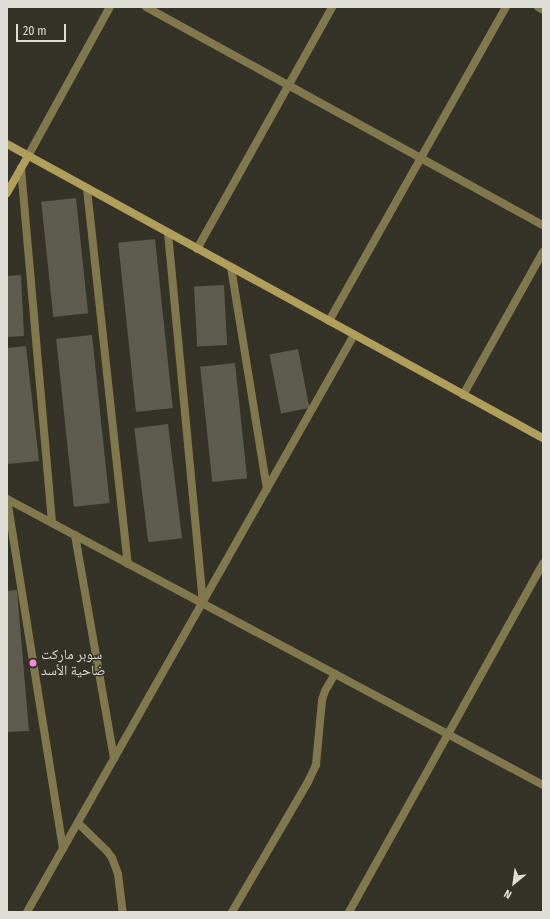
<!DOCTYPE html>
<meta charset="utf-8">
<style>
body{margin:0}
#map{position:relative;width:550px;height:919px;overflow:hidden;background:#353227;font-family:"Fira Sans Condensed","Noto Naskh Arabic",sans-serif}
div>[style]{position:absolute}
.building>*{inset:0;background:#5e5b4f;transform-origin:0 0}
.minor>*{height:8px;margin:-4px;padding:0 4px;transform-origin:4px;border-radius:4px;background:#82784e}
.secondary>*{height:8px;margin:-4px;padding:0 4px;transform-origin:4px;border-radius:4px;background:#af9f5a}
.dots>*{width:11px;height:11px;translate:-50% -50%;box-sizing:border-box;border:2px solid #353227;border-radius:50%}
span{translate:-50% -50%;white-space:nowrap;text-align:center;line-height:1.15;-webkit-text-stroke:3px #353227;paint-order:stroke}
.poi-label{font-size:14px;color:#deddd6}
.left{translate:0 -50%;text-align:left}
.frame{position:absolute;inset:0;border:8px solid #deddd6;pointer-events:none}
.north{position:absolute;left:494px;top:863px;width:40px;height:40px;-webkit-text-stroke:3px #353227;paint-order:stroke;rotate:209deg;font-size:11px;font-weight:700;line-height:16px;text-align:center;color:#deddd6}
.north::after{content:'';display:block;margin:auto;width:14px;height:18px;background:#deddd6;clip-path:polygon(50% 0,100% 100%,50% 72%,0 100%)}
.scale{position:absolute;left:16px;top:24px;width:50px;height:18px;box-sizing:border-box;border:2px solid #deddd6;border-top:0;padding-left:5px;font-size:12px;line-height:14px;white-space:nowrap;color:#deddd6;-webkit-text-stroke:3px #353227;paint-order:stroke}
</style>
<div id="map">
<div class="building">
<i style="left:76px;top:198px;width:116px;height:35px;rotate:84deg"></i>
<i style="left:155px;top:239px;width:170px;height:37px;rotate:84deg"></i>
<i style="clip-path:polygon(21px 275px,24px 336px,7px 337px,7px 276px)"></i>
<i style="left:224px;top:285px;width:60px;height:30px;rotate:87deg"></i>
<i style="left:92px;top:335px;width:169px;height:36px;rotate:84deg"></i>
<i style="clip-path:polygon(26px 346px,39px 461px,7px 464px,7px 348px)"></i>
<i style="left:298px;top:349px;width:60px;height:29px;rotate:79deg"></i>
<i style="left:235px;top:363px;width:116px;height:35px;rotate:84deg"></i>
<i style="left:168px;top:424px;width:115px;height:34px;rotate:83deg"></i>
<i style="clip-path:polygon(17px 590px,29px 731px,7px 732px,7px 591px)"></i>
</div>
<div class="minor">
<i style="left:146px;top:7px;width:453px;rotate:28.8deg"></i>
<i style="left:538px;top:7px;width:6px;rotate:31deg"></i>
<i style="left:28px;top:156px;width:170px;rotate:-61.2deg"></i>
<i style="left:21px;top:168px;width:356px;rotate:85deg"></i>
<i style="left:87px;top:189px;width:377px;rotate:83.8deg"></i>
<i style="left:168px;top:233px;width:372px;rotate:84.6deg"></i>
<i style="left:197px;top:249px;width:277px;rotate:-60.8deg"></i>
<i style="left:231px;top:267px;width:225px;rotate:80.8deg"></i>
<i style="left:329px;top:321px;width:360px;rotate:-60.6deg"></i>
<i style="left:463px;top:395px;width:164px;rotate:-60.8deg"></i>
<i style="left:7px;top:499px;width:608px;rotate:28.08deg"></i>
<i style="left:7px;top:499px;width:354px;rotate:80.9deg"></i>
<i style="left:75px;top:535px;width:227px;rotate:80.1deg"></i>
<i style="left:78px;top:823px;width:40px;rotate:44deg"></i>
<i style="left:107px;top:851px;width:9px;rotate:54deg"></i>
<i style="left:112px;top:858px;width:17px;rotate:69deg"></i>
<i style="left:118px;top:874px;width:38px;rotate:83deg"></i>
<i style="left:27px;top:912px;width:663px;rotate:-60.46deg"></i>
<i style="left:232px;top:912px;width:151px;rotate:-59.7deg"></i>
<i style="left:308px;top:782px;width:19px;rotate:-65deg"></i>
<i style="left:316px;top:765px;width:65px;rotate:-84.7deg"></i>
<i style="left:322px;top:700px;width:9px;rotate:-72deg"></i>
<i style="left:325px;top:691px;width:20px;rotate:-60deg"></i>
<i style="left:349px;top:912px;width:399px;rotate:-60.9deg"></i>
</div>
<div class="secondary">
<i style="left:7px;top:144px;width:611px;rotate:28.75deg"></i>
<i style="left:7px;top:193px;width:43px;rotate:-60.4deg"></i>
</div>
<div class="dots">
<i style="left:33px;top:663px;background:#fb87e5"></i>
</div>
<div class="poi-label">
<span class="left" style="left:41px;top:663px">سوبر ماركت<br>ضاحية الأسد</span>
</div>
<div class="frame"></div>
<div class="north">N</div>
<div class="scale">20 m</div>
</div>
